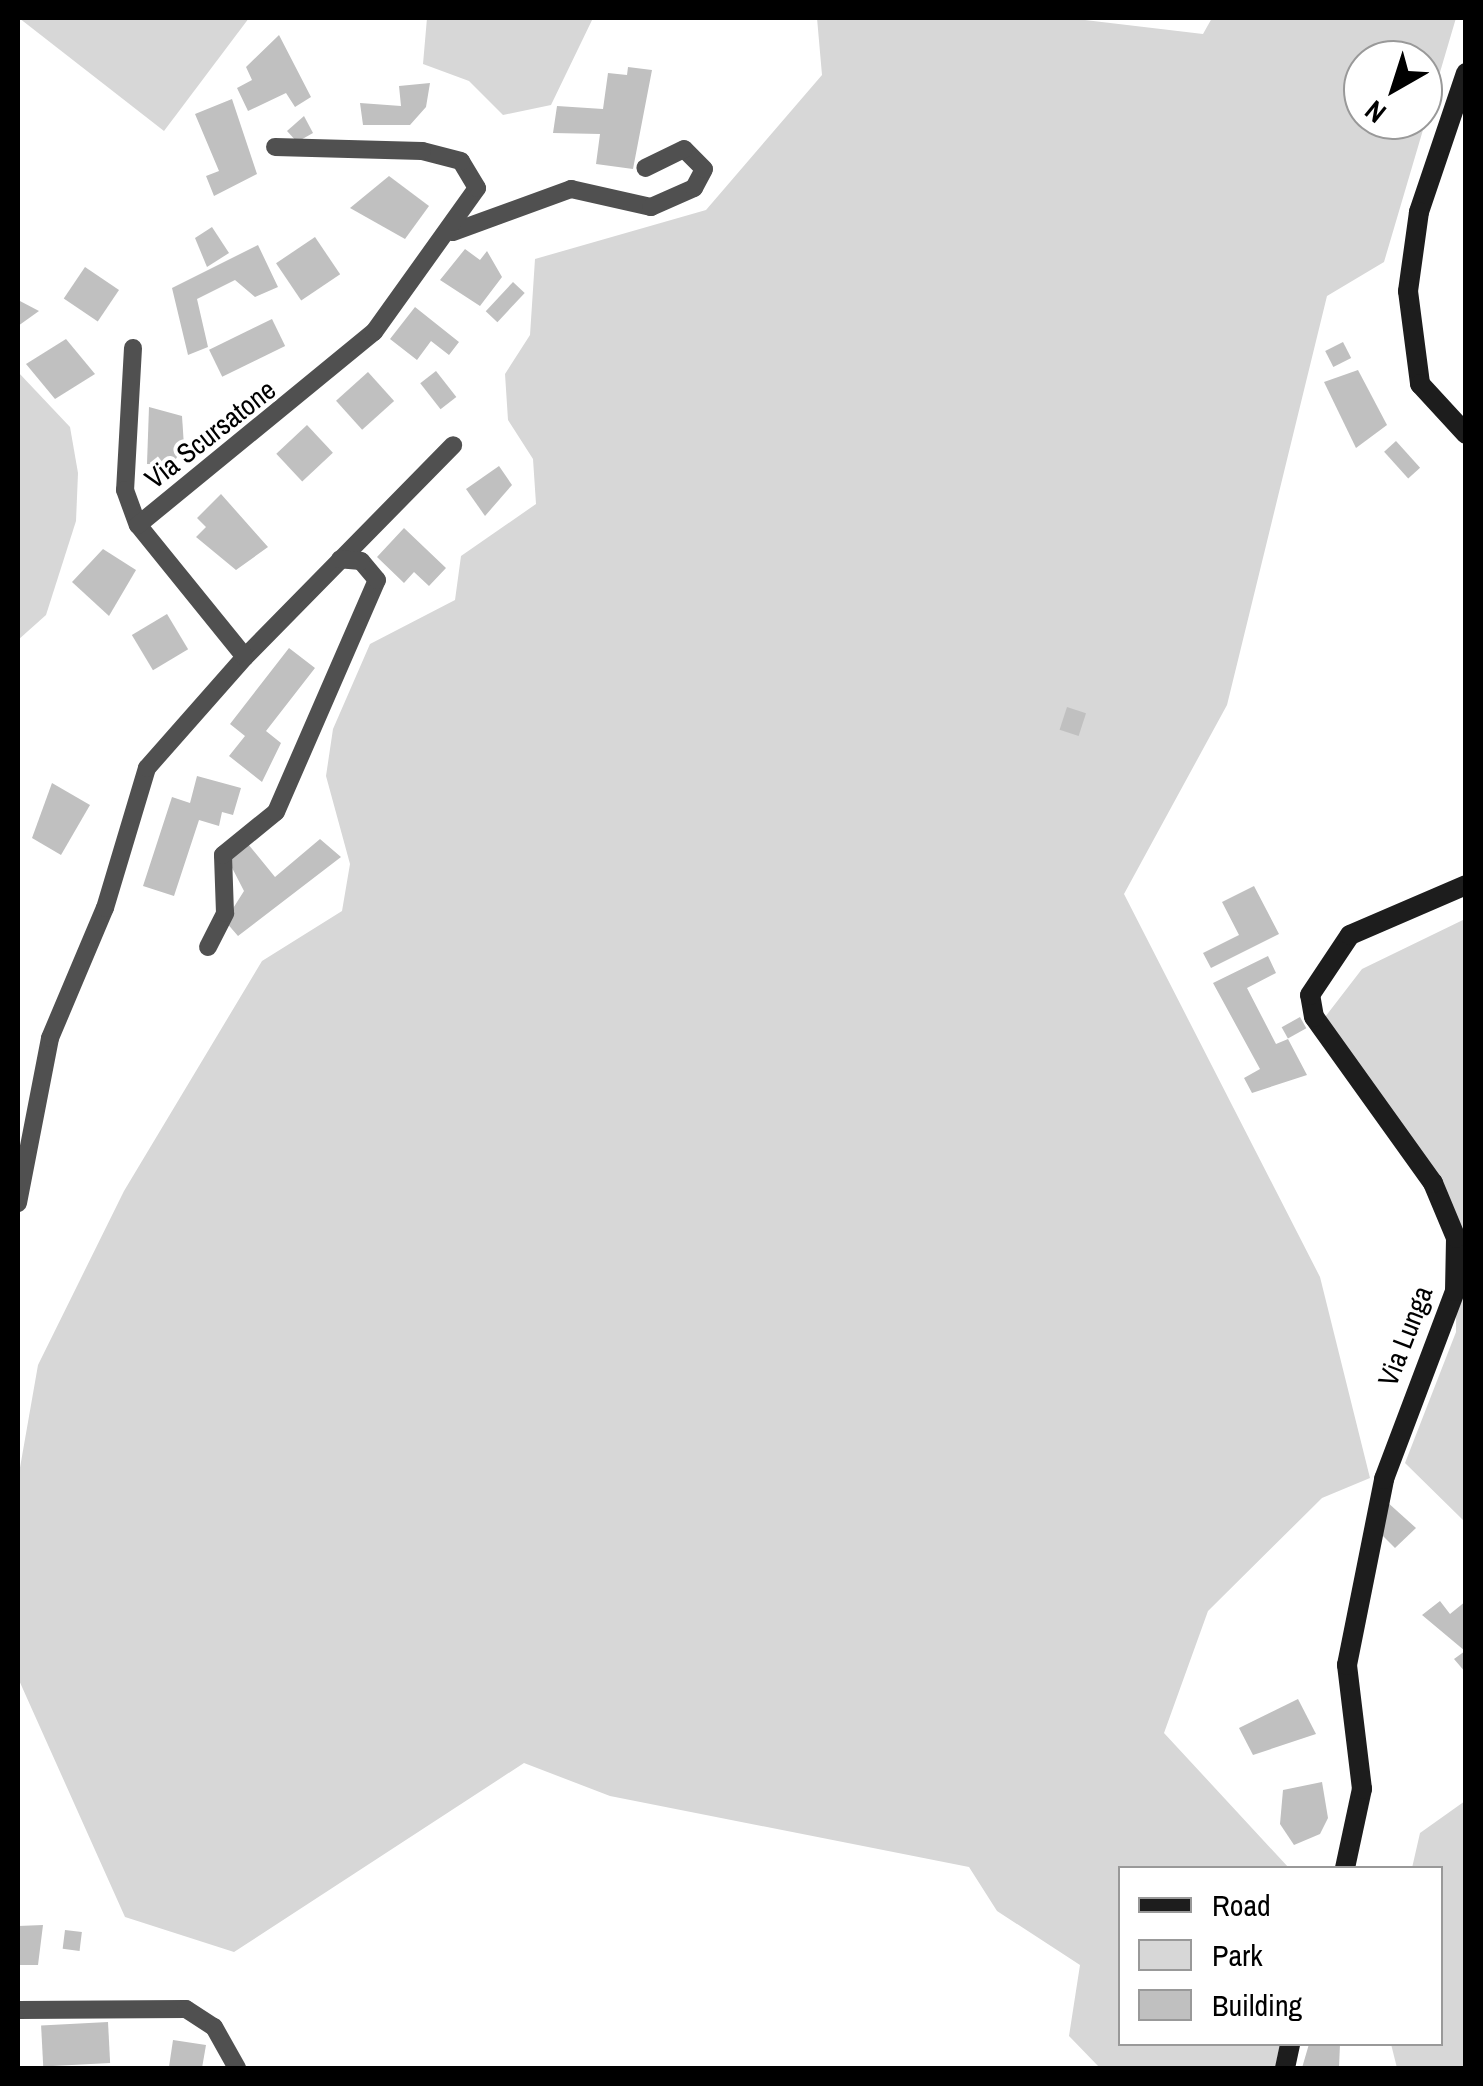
<!DOCTYPE html>
<style>
body{margin:0}
#map{position:relative;width:1483px;height:2086px;overflow:hidden;background:#fff;font-family:"Archivo Narrow",sans-serif}
div>[style]{position:absolute}
.green>*{inset:0;background:#d7d7d7}
.building>*{inset:0;background:#c0c0c0;transform-origin:0 0}
.street>*{height:18px;margin:-9px;padding:0 9px;transform-origin:9px;border-radius:9px;background:#505050}
.secondary>*{height:20px;margin:-10px;padding:0 10px;transform-origin:10px;border-radius:10px;background:#1d1d1d}
span{translate:-50% -50%;white-space:nowrap;text-align:center;line-height:1.15;-webkit-text-stroke:8px #fff;paint-order:stroke}
.street-label{font-size:28px;color:#000}
.frame{position:absolute;inset:0;border:20px solid #000;pointer-events:none}
.legend{position:absolute;left:1118px;top:1866px;width:325px;height:180px;box-sizing:border-box;background:#fff;border:2px solid #999;margin:0;padding:12px 18px;list-style:none;font-size:30px;color:#000}
.legend li{display:flex;align-items:center;gap:20px;height:50px}
.legend b{width:50px;border:2px solid #999}
.north{position:absolute;left:1343px;top:40px;width:100px;height:100px;box-sizing:border-box;background:#fff;border:2px solid #999;border-radius:50%;rotate:219deg;font-size:28px;font-weight:700;line-height:40px;text-align:center;color:#000}
.north::after{content:'';display:block;margin:auto;width:35px;height:45px;background:#000;clip-path:polygon(50% 0,100% 100%,50% 72%,0 100%)}
</style>
<div id="map">
<div class="green">
<i style="clip-path:polygon(19px 18px,249px 18px,164px 131px)"></i>
<i style="clip-path:polygon(427px 18px,593px 18px,551px 105px,503px 115px,469px 81px,423px 64px)"></i>
<i style="clip-path:polygon(evenodd,817px 18px,1068px 18px,1203px 34px,1212px 18px,1456px 18px,1384px 262px,1327px 296px,1227px 705px,1124px 894px,1320px 1277px,1370px 1478px,1322px 1498px,1208px 1611px,1164px 1733px,1289px 1868px,1120px 1868px,1120px 2044px,1280px 2044px,1275px 2068px,1100px 2068px,1069px 2036px,1080px 1965px,997px 1911px,969px 1867px,610px 1796px,524px 1763px,234px 1952px,125px 1917px,18px 1678px,18px 1479px,38px 1365px,124px 1191px,262px 961px,342px 911px,350px 864px,326px 776px,333px 729px,370px 644px,455px 600px,461px 556px,536px 504px,533px 459px,508px 420px,505px 374px,530px 335px,535px 259px,706px 210px,822px 75px,817px 18px,1363px 60px,1423px 60px,1423px 120px,1363px 120px,1363px 60px)"></i>
<i style="clip-path:polygon(18px 372px,70px 427px,78px 473px,76px 521px,46px 615px,18px 640px)"></i>
<i style="clip-path:polygon(1465px 919px,1465px 1522px,1405px 1463px,1456px 1332px,1457px 1226px,1322px 1021px,1362px 969px)"></i>
<i style="clip-path:polygon(1465px 1801px,1465px 2068px,1397px 2068px,1391px 2044px,1440px 2044px,1440px 1868px,1412px 1868px,1420px 1833px)"></i>
</div>
<div class="building">
<i style="clip-path:polygon(279px 35px,311px 97px,295px 107px,286px 93px,248px 111px,237px 88px,252px 80px,246px 67px)"></i>
<i style="clip-path:polygon(628px 67px,652px 70px,633px 169px,596px 164px,600px 134px,553px 133px,557px 106px,603px 109px,608px 73px,627px 75px)"></i>
<i style="clip-path:polygon(430px 83px,426px 107px,410px 125px,363px 125px,360px 103px,401px 106px,399px 86px)"></i>
<i style="clip-path:polygon(232px 99px,257px 174px,214px 196px,206px 176px,219px 171px,195px 114px)"></i>
<i style="clip-path:polygon(304px 116px,313px 133px,297px 142px,287px 131px)"></i>
<i style="clip-path:polygon(389px 176px,429px 206px,405px 239px,350px 208px)"></i>
<i style="clip-path:polygon(212px 227px,229px 253px,207px 267px,195px 238px)"></i>
<i style="left:315px;top:237px;width:45px;height:47px;rotate:56deg"></i>
<i style="clip-path:polygon(258px 245px,278px 287px,255px 297px,235px 280px,197px 299px,208px 347px,188px 355px,172px 288px)"></i>
<i style="clip-path:polygon(465px 249px,480px 260px,487px 251px,502px 277px,480px 306px,440px 280px)"></i>
<i style="left:85px;top:267px;width:41px;height:38px;rotate:34deg"></i>
<i style="left:513px;top:282px;width:16px;height:40px;rotate:43deg"></i>
<i style="clip-path:polygon(18px 300px,39px 311px,18px 326px)"></i>
<i style="clip-path:polygon(415px 307px,459px 342px,449px 355px,431px 341px,417px 360px,390px 339px)"></i>
<i style="left:272px;top:319px;width:30px;height:70px;rotate:64deg"></i>
<i style="clip-path:polygon(66px 339px,95px 374px,55px 399px,26px 364px)"></i>
<i style="left:1343px;top:342px;width:18px;height:20px;rotate:63deg"></i>
<i style="clip-path:polygon(1358px 370px,1387px 425px,1356px 448px,1324px 382px)"></i>
<i style="left:436px;top:371px;width:33px;height:20px;rotate:52deg"></i>
<i style="left:368px;top:372px;width:39px;height:43px;rotate:48deg"></i>
<i style="clip-path:polygon(149px 407px,182px 416px,184px 446px,172px 465px,147px 464px)"></i>
<i style="left:307px;top:425px;width:38px;height:42px;rotate:47deg"></i>
<i style="left:1396px;top:441px;width:36px;height:16px;rotate:48deg"></i>
<i style="clip-path:polygon(499px 466px,512px 485px,485px 516px,466px 489px)"></i>
<i style="clip-path:polygon(221px 494px,268px 547px,236px 570px,196px 537px,206px 527px,197px 518px)"></i>
<i style="clip-path:polygon(404px 528px,446px 568px,429px 586px,414px 572px,404px 583px,377px 557px)"></i>
<i style="clip-path:polygon(103px 549px,136px 570px,109px 616px,72px 582px)"></i>
<i style="left:167px;top:614px;width:41px;height:41px;rotate:59deg"></i>
<i style="clip-path:polygon(289px 648px,315px 668px,266px 731px,281px 743px,262px 782px,229px 756px,245px 736px,230px 724px)"></i>
<i style="left:1067px;top:707px;width:20px;height:24px;rotate:18deg"></i>
<i style="clip-path:polygon(197px 776px,241px 788px,233px 815px,222px 812px,219px 826px,199px 820px,174px 896px,143px 886px,172px 797px,190px 803px)"></i>
<i style="clip-path:polygon(52px 783px,90px 805px,61px 855px,32px 838px)"></i>
<i style="clip-path:polygon(320px 839px,341px 857px,238px 936px,225px 921px,244px 891px,228px 860px,248px 844px,275px 877px)"></i>
<i style="clip-path:polygon(1254px 886px,1279px 934px,1211px 968px,1203px 953px,1239px 935px,1222px 902px)"></i>
<i style="clip-path:polygon(1268px 956px,1276px 973px,1247px 988px,1276px 1044px,1288px 1039px,1307px 1075px,1252px 1093px,1244px 1078px,1260px 1069px,1213px 983px)"></i>
<i style="left:1300px;top:1017px;width:13px;height:21px;rotate:61deg"></i>
<i style="clip-path:polygon(1386px 1501px,1416px 1528px,1395px 1548px,1380px 1533px)"></i>
<i style="clip-path:polygon(1440px 1601px,1450px 1614px,1466px 1601px,1466px 1673px,1454px 1659px,1465px 1651px,1422px 1615px)"></i>
<i style="clip-path:polygon(1298px 1699px,1316px 1734px,1253px 1755px,1239px 1728px)"></i>
<i style="clip-path:polygon(1322px 1782px,1328px 1818px,1320px 1834px,1294px 1845px,1280px 1824px,1283px 1790px)"></i>
<i style="clip-path:polygon(43px 1925px,38px 1965px,18px 1965px,18px 1926px)"></i>
<i style="left:65px;top:1930px;width:17px;height:19px;rotate:7deg"></i>
<i style="left:108px;top:2022px;width:41px;height:67px;rotate:87deg"></i>
<i style="clip-path:polygon(173px 2040px,206px 2045px,202px 2068px,169px 2067px)"></i>
<i style="clip-path:polygon(1309px 2044px,1340px 2044px,1339px 2068px,1302px 2068px)"></i>
</div>
<div class="street">
<i style="left:453px;top:232px;width:126px;rotate:-20deg"></i>
<i style="left:571px;top:189px;width:82px;rotate:12.7deg"></i>
<i style="left:651px;top:207px;width:47px;rotate:-23.8deg"></i>
<i style="left:694px;top:188px;width:21px;rotate:-62deg"></i>
<i style="left:704px;top:169px;width:28px;rotate:-135deg"></i>
<i style="left:684px;top:149px;width:43px;rotate:154deg"></i>
<i style="left:133px;top:348px;width:142px;rotate:93.2deg"></i>
<i style="left:125px;top:490px;width:37px;rotate:70deg"></i>
<i style="left:245px;top:657px;width:297px;rotate:-45.5deg"></i>
<i style="left:208px;top:947px;width:38px;rotate:-63deg"></i>
<i style="left:225px;top:913px;width:58px;rotate:-92deg"></i>
<i style="left:223px;top:855px;width:68px;rotate:-39.1deg"></i>
<i style="left:276px;top:812px;width:253px;rotate:-66.5deg"></i>
<i style="left:377px;top:580px;width:25px;rotate:-130deg"></i>
<i style="left:361px;top:561px;width:21px;rotate:-175deg"></i>
<i style="left:18px;top:1203px;width:168px;rotate:-79deg"></i>
<i style="left:50px;top:1038px;width:141px;rotate:-67.1deg"></i>
<i style="left:105px;top:908px;width:146px;rotate:-73.3deg"></i>
<i style="left:147px;top:768px;width:148px;rotate:-48.6deg"></i>
<i style="left:245px;top:657px;width:170px;rotate:-129deg"></i>
<i style="left:138px;top:525px;width:305px;rotate:-39.3deg"></i>
<i style="left:374px;top:332px;width:177px;rotate:-54.4deg"></i>
<i style="left:477px;top:188px;width:31px;rotate:-121deg"></i>
<i style="left:461px;top:161px;width:40px;rotate:-165.6deg"></i>
<i style="left:422px;top:151px;width:147px;rotate:-178.4deg"></i>
<i style="left:18px;top:2010px;width:168px;rotate:-0.3deg"></i>
<i style="left:186px;top:2009px;width:33px;rotate:33deg"></i>
<i style="left:214px;top:2027px;width:47px;rotate:60.7deg"></i>
</div>
<div class="secondary">
<i style="left:1466px;top:73px;width:147px;rotate:108.7deg"></i>
<i style="left:1419px;top:212px;width:80px;rotate:97.9deg"></i>
<i style="left:1408px;top:291px;width:94px;rotate:82.6deg"></i>
<i style="left:1420px;top:384px;width:68px;rotate:47.4deg"></i>
<i style="left:1345px;top:1868px;width:81px;rotate:-77.9deg"></i>
<i style="left:1362px;top:1789px;width:125px;rotate:-96.9deg"></i>
<i style="left:1347px;top:1665px;width:190px;rotate:-78.7deg"></i>
<i style="left:1384px;top:1479px;width:201px;rotate:-69.3deg"></i>
<i style="left:1455px;top:1291px;width:53px;rotate:-88.9deg"></i>
<i style="left:1456px;top:1238px;width:60px;rotate:-112.7deg"></i>
<i style="left:1433px;top:1183px;width:204px;rotate:-125.6deg"></i>
<i style="left:1314px;top:1017px;width:22px;rotate:-100deg"></i>
<i style="left:1310px;top:995px;width:72px;rotate:-56.3deg"></i>
<i style="left:1350px;top:935px;width:126px;rotate:-23.3deg"></i>
<i style="left:1285px;top:2068px;width:25px;rotate:-78deg"></i>
</div>
<div class="street-label">
<span style="left:210px;top:434px;rotate:-38deg">Via Scursatone</span>
<span style="left:1405px;top:1336px;rotate:-69deg">Via Lunga</span>
</div>
<div class="frame"></div>
<ul class="legend">
<li><b style="height:12px;background:#1d1d1d"></b>Road</li>
<li><b style="height:28px;background:#d7d7d7"></b>Park</li>
<li><b style="height:28px;background:#c0c0c0"></b>Building</li>
</ul>
<div class="north">N</div>
</div>
